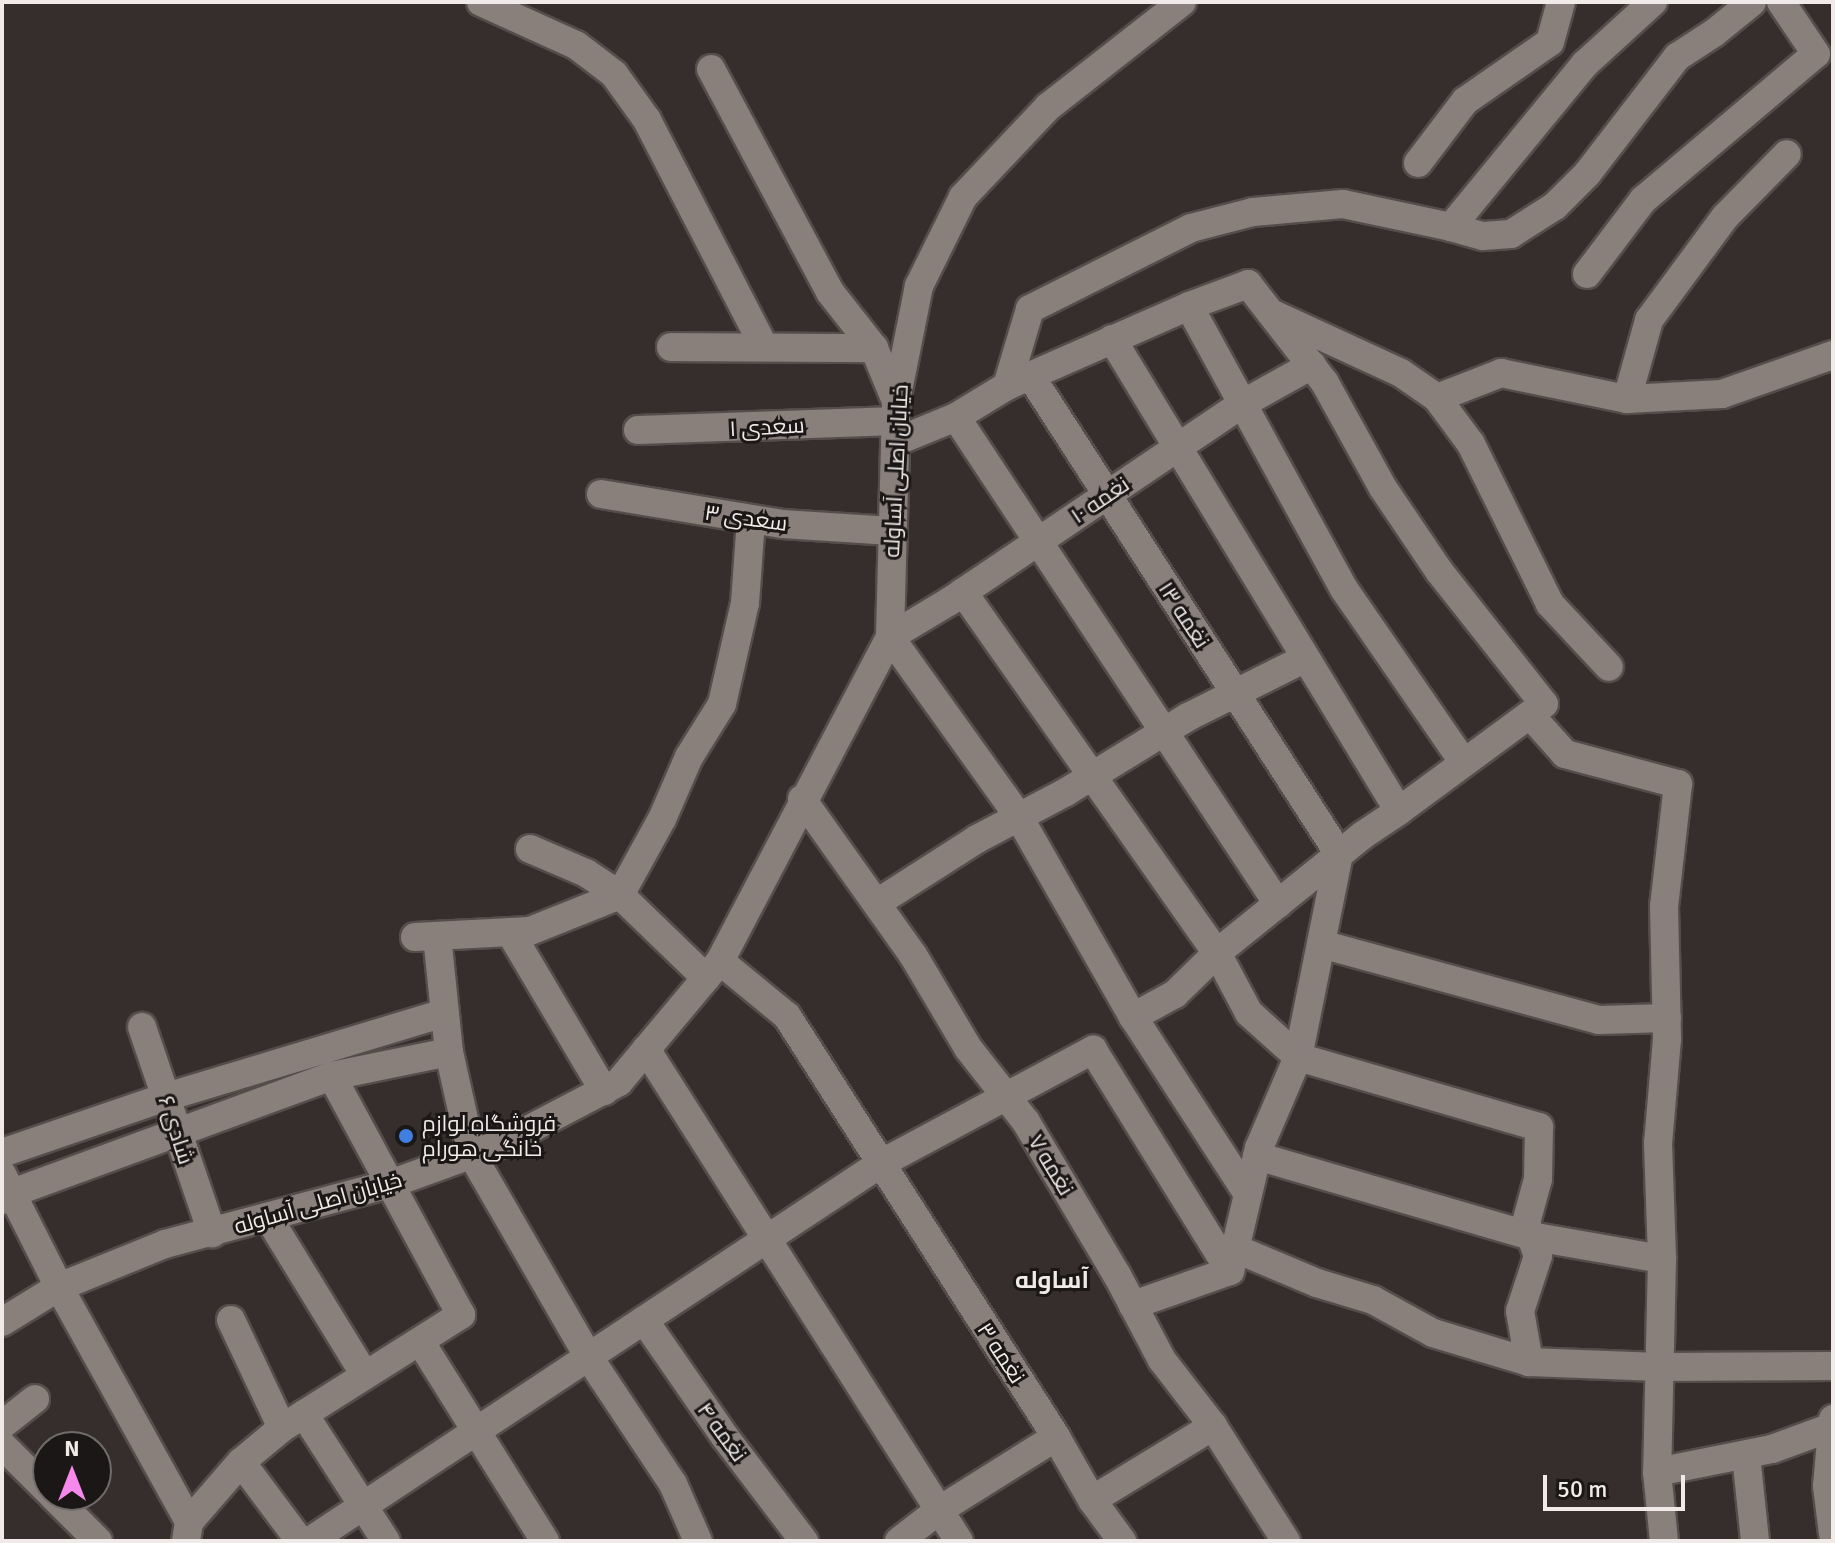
<!DOCTYPE html>
<meta charset="utf-8">
<style>
body{margin:0}
#map{position:relative;width:1835px;height:1543px;overflow:hidden;background:#362e2c;font-family:Signika,Cairo,sans-serif}
div>[style]{position:absolute}
.roads{filter:drop-shadow(2px 0 #554d4b) drop-shadow(-2px 0 #554d4b) drop-shadow(0 2px #554d4b) drop-shadow(0 -2px #554d4b)}
.minor>*{height:28px;margin:-14px;padding:0 14px;transform-origin:14px;border-radius:14px;background:#89807c}
.dots>*{width:22px;height:22px;translate:-50% -50%;box-sizing:border-box;border:4px solid #1b1716;border-radius:50%}
span{translate:-50% -50%;white-space:nowrap;text-align:center;line-height:1.15;-webkit-text-stroke:6px #1b1716;paint-order:stroke}
.street-label{font-size:22px;color:#f0ebe9}
.poi-label{font-size:22px;color:#f0ebe9}
.left{translate:0 -50%;text-align:left}
.neighbourhood-label{font-size:24px;color:#f0ebe9;font-weight:700}
.frame{position:absolute;inset:0;border:4px solid #f0ebe9;pointer-events:none}
.north{position:absolute;left:32px;top:1431px;width:80px;height:80px;box-sizing:border-box;background:#1b1716;border:2px solid #706c6a;border-radius:50%;rotate:0deg;font-size:22px;font-weight:700;line-height:32px;text-align:center;color:#f0ebe9}
.north::after{content:'';display:block;margin:auto;width:28px;height:36px;background:#f788ec;clip-path:polygon(50% 0,100% 100%,50% 72%,0 100%)}
.scale{position:absolute;left:1543px;top:1475px;width:142px;height:36px;box-sizing:border-box;border:4px solid #f0ebe9;border-top:0;padding-left:10px;font-size:24px;line-height:28px;white-space:nowrap;color:#f0ebe9;-webkit-text-stroke:6px #1b1716;paint-order:stroke}
</style>
<div id="map">
<div class="roads">
<div class="minor">
<i style="left:481px;top:2px;width:104px;rotate:24.4deg"></i>
<i style="left:576px;top:45px;width:48px;rotate:37.3deg"></i>
<i style="left:614px;top:74px;width:57px;rotate:54.3deg"></i>
<i style="left:647px;top:120px;width:255px;rotate:62.7deg"></i>
<i style="left:711px;top:69px;width:253px;rotate:61.9deg"></i>
<i style="left:830px;top:292px;width:71px;rotate:51.8deg"></i>
<i style="left:874px;top:348px;width:57px;rotate:67.5deg"></i>
<i style="left:1418px;top:163px;width:78px;rotate:-52.8deg"></i>
<i style="left:1465px;top:101px;width:103px;rotate:-34.8deg"></i>
<i style="left:1550px;top:42px;width:41px;rotate:-74.6deg"></i>
<i style="left:1451px;top:227px;width:33px;rotate:16deg"></i>
<i style="left:1483px;top:236px;width:28px;rotate:-4deg"></i>
<i style="left:1511px;top:234px;width:52px;rotate:-32.5deg"></i>
<i style="left:1555px;top:206px;width:45px;rotate:-45deg"></i>
<i style="left:1587px;top:174px;width:148px;rotate:-52.4deg"></i>
<i style="left:1677px;top:57px;width:44px;rotate:-33deg"></i>
<i style="left:1714px;top:33px;width:49px;rotate:-39.2deg"></i>
<i style="left:1587px;top:274px;width:93px;rotate:-52.9deg"></i>
<i style="left:1643px;top:200px;width:226px;rotate:-40.2deg"></i>
<i style="left:1816px;top:54px;width:63px;rotate:-123.9deg"></i>
<i style="left:1189px;top:306px;width:323px;rotate:61.3deg"></i>
<i style="left:1344px;top:589px;width:211px;rotate:55.4deg"></i>
<i style="left:1273px;top:314px;width:141px;rotate:24.7deg"></i>
<i style="left:1401px;top:373px;width:44px;rotate:34.8deg"></i>
<i style="left:1437px;top:398px;width:57px;rotate:53.5deg"></i>
<i style="left:1471px;top:444px;width:178px;rotate:63.7deg"></i>
<i style="left:1550px;top:604px;width:86px;rotate:46.9deg"></i>
<i style="left:1112px;top:339px;width:552px;rotate:58.7deg"></i>
<i style="left:1399px;top:811px;width:43px;rotate:146.3deg"></i>
<i style="left:1363px;top:835px;width:188px;rotate:141.1deg"></i>
<i style="left:1217px;top:953px;width:59px;rotate:135.7deg"></i>
<i style="left:1175px;top:994px;width:48px;rotate:151.3deg"></i>
<i style="left:671px;top:347px;width:203px;rotate:0.3deg"></i>
<i style="left:1030px;top:375px;width:570px;rotate:57.17deg"></i>
<i style="left:1339px;top:854px;width:207px;rotate:101.4deg"></i>
<i style="left:1298px;top:1057px;width:251px;rotate:16.2deg"></i>
<i style="left:1539px;top:1127px;width:52px;rotate:91.1deg"></i>
<i style="left:1538px;top:1179px;width:46px;rotate:105.3deg"></i>
<i style="left:1526px;top:1223px;width:35px;rotate:70deg"></i>
<i style="left:1538px;top:1256px;width:58px;rotate:108.1deg"></i>
<i style="left:1520px;top:1311px;width:52px;rotate:80deg"></i>
<i style="left:1007px;top:386px;width:199px;rotate:-23.7deg"></i>
<i style="left:1189px;top:306px;width:63px;rotate:-20.4deg"></i>
<i style="left:1248px;top:284px;width:125px;rotate:52.1deg"></i>
<i style="left:1325px;top:383px;width:120px;rotate:61.1deg"></i>
<i style="left:1383px;top:488px;width:100px;rotate:56deg"></i>
<i style="left:1439px;top:571px;width:169px;rotate:51.7deg"></i>
<i style="left:1544px;top:704px;width:180px;rotate:143.6deg"></i>
<i style="left:1437px;top:398px;width:69px;rotate:-21.3deg"></i>
<i style="left:1501px;top:373px;width:129px;rotate:11.7deg"></i>
<i style="left:1627px;top:399px;width:95px;rotate:-3deg"></i>
<i style="left:1722px;top:394px;width:118px;rotate:-19.4deg"></i>
<i style="left:1627px;top:399px;width:82px;rotate:-74.4deg"></i>
<i style="left:1649px;top:320px;width:128px;rotate:-53.6deg"></i>
<i style="left:1725px;top:217px;width:88px;rotate:-45.5deg"></i>
<i style="left:956px;top:417px;width:584px;rotate:56.53deg"></i>
<i style="left:638px;top:430px;width:258px;rotate:-2deg"></i>
<i style="left:895px;top:442px;width:66px;rotate:-22.3deg"></i>
<i style="left:956px;top:417px;width:60px;rotate:-31.3deg"></i>
<i style="left:1007px;top:386px;width:80px;rotate:-73.4deg"></i>
<i style="left:1030px;top:309px;width:180px;rotate:-26.7deg"></i>
<i style="left:1191px;top:228px;width:64px;rotate:-14.5deg"></i>
<i style="left:1253px;top:212px;width:90px;rotate:-5.1deg"></i>
<i style="left:1343px;top:204px;width:110px;rotate:12deg"></i>
<i style="left:1451px;top:227px;width:211px;rotate:-50.6deg"></i>
<i style="left:1585px;top:64px;width:92px;rotate:-42.4deg"></i>
<i style="left:601px;top:494px;width:183px;rotate:9.4deg"></i>
<i style="left:782px;top:524px;width:110px;rotate:3.6deg"></i>
<i style="left:963px;top:592px;width:441px;rotate:54.9deg"></i>
<i style="left:1217px;top:953px;width:68px;rotate:61.9deg"></i>
<i style="left:1249px;top:1013px;width:66px;rotate:41.9deg"></i>
<i style="left:1298px;top:1057px;width:99px;rotate:113.2deg"></i>
<i style="left:1259px;top:1148px;width:126px;rotate:103.3deg"></i>
<i style="left:1230px;top:1271px;width:103px;rotate:160.7deg"></i>
<i style="left:1530px;top:715px;width:52px;rotate:48.1deg"></i>
<i style="left:1565px;top:754px;width:117px;rotate:14.9deg"></i>
<i style="left:1678px;top:784px;width:123px;rotate:96.5deg"></i>
<i style="left:1664px;top:906px;width:133px;rotate:88.7deg"></i>
<i style="left:1667px;top:1039px;width:104px;rotate:94.9deg"></i>
<i style="left:1658px;top:1143px;width:116px;rotate:88deg"></i>
<i style="left:1662px;top:1259px;width:213px;rotate:91.3deg"></i>
<i style="left:1657px;top:1472px;width:69px;rotate:84.2deg"></i>
<i style="left:802px;top:799px;width:191px;rotate:54.6deg"></i>
<i style="left:913px;top:955px;width:108px;rotate:59.4deg"></i>
<i style="left:968px;top:1048px;width:94px;rotate:51.9deg"></i>
<i style="left:1026px;top:1122px;width:178px;rotate:59.3deg"></i>
<i style="left:1117px;top:1275px;width:96px;rotate:62.1deg"></i>
<i style="left:1162px;top:1360px;width:83px;rotate:52.3deg"></i>
<i style="left:1213px;top:1426px;width:136px;rotate:57.6deg"></i>
<i style="left:877px;top:903px;width:119px;rotate:-32.6deg"></i>
<i style="left:977px;top:839px;width:101px;rotate:-27.8deg"></i>
<i style="left:1066px;top:792px;width:143px;rotate:-31.6deg"></i>
<i style="left:1188px;top:717px;width:130px;rotate:-26.6deg"></i>
<i style="left:510px;top:932px;width:185px;rotate:59.4deg"></i>
<i style="left:437px;top:936px;width:117px;rotate:84.1deg"></i>
<i style="left:449px;top:1052px;width:106px;rotate:77.4deg"></i>
<i style="left:472px;top:1155px;width:232px;rotate:60deg"></i>
<i style="left:588px;top:1356px;width:154px;rotate:56.4deg"></i>
<i style="left:673px;top:1484px;width:62px;rotate:66.3deg"></i>
<i style="left:415px;top:937px;width:115px;rotate:-3deg"></i>
<i style="left:530px;top:931px;width:97px;rotate:-21.8deg"></i>
<i style="left:620px;top:895px;width:40px;rotate:-147.1deg"></i>
<i style="left:586px;top:873px;width:61px;rotate:-156.8deg"></i>
<i style="left:1321px;top:944px;width:288px;rotate:15.3deg"></i>
<i style="left:1599px;top:1020px;width:68px;rotate:-1.7deg"></i>
<i style="left:720px;top:961px;width:366px;rotate:-62.3deg"></i>
<i style="left:890px;top:637px;width:236px;rotate:-88.5deg"></i>
<i style="left:896px;top:401px;width:117px;rotate:-78.7deg"></i>
<i style="left:919px;top:286px;width:99px;rotate:-63.7deg"></i>
<i style="left:963px;top:197px;width:124px;rotate:-46.6deg"></i>
<i style="left:1048px;top:107px;width:170px;rotate:-38.1deg"></i>
<i style="left:706px;top:978px;width:120px;rotate:-136deg"></i>
<i style="left:620px;top:895px;width:87px;rotate:-61.1deg"></i>
<i style="left:662px;top:819px;width:68px;rotate:-66.5deg"></i>
<i style="left:689px;top:757px;width:62px;rotate:-58.1deg"></i>
<i style="left:722px;top:704px;width:104px;rotate:-77.2deg"></i>
<i style="left:745px;top:603px;width:84px;rotate:-85.9deg"></i>
<i style="left:142px;top:1027px;width:218px;rotate:71.2deg"></i>
<i style="left:646px;top:1049px;width:583px;rotate:57.54deg"></i>
<i style="left:2px;top:1153px;width:173px;rotate:-18.9deg"></i>
<i style="left:166px;top:1097px;width:290px;rotate:-16.8deg"></i>
<i style="left:1257px;top:1156px;width:284px;rotate:16.3deg"></i>
<i style="left:1530px;top:1236px;width:134px;rotate:9.9deg"></i>
<i style="left:2px;top:1174px;width:127px;rotate:63.2deg"></i>
<i style="left:59px;top:1287px;width:269px;rotate:61deg"></i>
<i style="left:1247px;top:1193px;width:210px;rotate:-122.9deg"></i>
<i style="left:1133px;top:1017px;width:230px;rotate:-119.7deg"></i>
<i style="left:1019px;top:817px;width:221px;rotate:-125.6deg"></i>
<i style="left:890px;top:637px;width:70px;rotate:-31deg"></i>
<i style="left:950px;top:601px;width:354px;rotate:-34deg"></i>
<i style="left:1244px;top:403px;width:78px;rotate:-29.2deg"></i>
<i style="left:2px;top:1200px;width:12px;rotate:-35deg"></i>
<i style="left:12px;top:1193px;width:341px;rotate:-20.1deg"></i>
<i style="left:332px;top:1076px;width:119px;rotate:-11.6deg"></i>
<i style="left:268px;top:1217px;width:185px;rotate:58.5deg"></i>
<i style="left:1234px;top:1248px;width:90px;rotate:22.9deg"></i>
<i style="left:1317px;top:1283px;width:59px;rotate:16.9deg"></i>
<i style="left:1373px;top:1300px;width:68px;rotate:28.8deg"></i>
<i style="left:1433px;top:1333px;width:100px;rotate:16.8deg"></i>
<i style="left:1529px;top:1362px;width:130px;rotate:2.2deg"></i>
<i style="left:1659px;top:1367px;width:174px;rotate:-0.3deg"></i>
<i style="left:231px;top:1320px;width:119px;rotate:64.7deg"></i>
<i style="left:644px;top:1320px;width:142px;rotate:55.3deg"></i>
<i style="left:725px;top:1437px;width:131px;rotate:52.8deg"></i>
<i style="left:2px;top:1322px;width:67px;rotate:-31.6deg"></i>
<i style="left:59px;top:1287px;width:114px;rotate:-22.1deg"></i>
<i style="left:165px;top:1244px;width:236px;rotate:-15deg"></i>
<i style="left:393px;top:1183px;width:117px;rotate:-20deg"></i>
<i style="left:503px;top:1143px;width:131px;rotate:-27.7deg"></i>
<i style="left:619px;top:1082px;width:158px;rotate:-50.1deg"></i>
<i style="left:720px;top:961px;width:87px;rotate:39.4deg"></i>
<i style="left:787px;top:1016px;width:500px;rotate:57.4deg"></i>
<i style="left:1056px;top:1437px;width:73px;rotate:60.3deg"></i>
<i style="left:1092px;top:1500px;width:51px;rotate:53.8deg"></i>
<i style="left:420px;top:1341px;width:236px;rotate:58deg"></i>
<i style="left:304px;top:1414px;width:151px;rotate:57.2deg"></i>
<i style="left:1833px;top:1419px;width:67px;rotate:95.1deg"></i>
<i style="left:1827px;top:1486px;width:48px;rotate:82.9deg"></i>
<i style="left:2px;top:1425px;width:42px;rotate:-38.2deg"></i>
<i style="left:2px;top:1445px;width:65px;rotate:45deg"></i>
<i style="left:1746px;top:1455px;width:86px;rotate:84deg"></i>
<i style="left:241px;top:1462px;width:99px;rotate:53.2deg"></i>
<i style="left:1657px;top:1472px;width:117px;rotate:-11.3deg"></i>
<i style="left:1772px;top:1449px;width:64px;rotate:-20.1deg"></i>
<i style="left:52px;top:1495px;width:65px;rotate:45deg"></i>
<i style="left:1092px;top:1500px;width:142px;rotate:-31.4deg"></i>
<i style="left:186px;top:1541px;width:19px;rotate:-81deg"></i>
<i style="left:189px;top:1522px;width:79px;rotate:-49.1deg"></i>
<i style="left:241px;top:1462px;width:53px;rotate:-39.7deg"></i>
<i style="left:282px;top:1428px;width:212px;rotate:-32.3deg"></i>
<i style="left:461px;top:1315px;width:272px;rotate:-118.4deg"></i>
<i style="left:310px;top:1541px;width:683px;rotate:-33.48deg"></i>
<i style="left:880px;top:1164px;width:242px;rotate:-28.2deg"></i>
<i style="left:1093px;top:1050px;width:260px;rotate:58.2deg"></i>
<i style="left:899px;top:1541px;width:49px;rotate:-37.6deg"></i>
<i style="left:938px;top:1511px;width:139px;rotate:-32.1deg"></i>
</div>
</div>
<div class="dots">
<i style="left:406px;top:1136px;background:#3f7fe0"></i>
</div>
<div class="street-label">
<span style="left:767px;top:427px;rotate:-3deg">سعدی ۱</span>
<span style="left:896px;top:471px;rotate:-87deg">خیابان اصلی آساوله</span>
<span style="left:1100px;top:500px;rotate:-34deg">نغمه ۱۰</span>
<span style="left:746px;top:518px;rotate:8deg">سعدی ۳</span>
<span style="left:1184px;top:615px;rotate:57deg">نغمه ۱۳</span>
<span style="left:176px;top:1130px;rotate:72deg">شادی ۶</span>
<span style="left:1051px;top:1165px;rotate:59deg">نغمه ۷</span>
<span style="left:318px;top:1203px;rotate:-16deg">خیابان اصلی آساوله</span>
<span style="left:1001px;top:1353px;rotate:57deg">نغمه ۳</span>
<span style="left:722px;top:1432px;rotate:54deg">نغمه ۴</span>
</div>
<div class="poi-label">
<span class="left" style="left:422px;top:1136px">فروشگاه لوازم<br>خانگی هورام</span>
</div>
<div class="neighbourhood-label">
<span style="left:1052px;top:1281px">آساوله</span>
</div>
<div class="frame"></div>
<div class="north">N</div>
<div class="scale">50 m</div>
</div>
